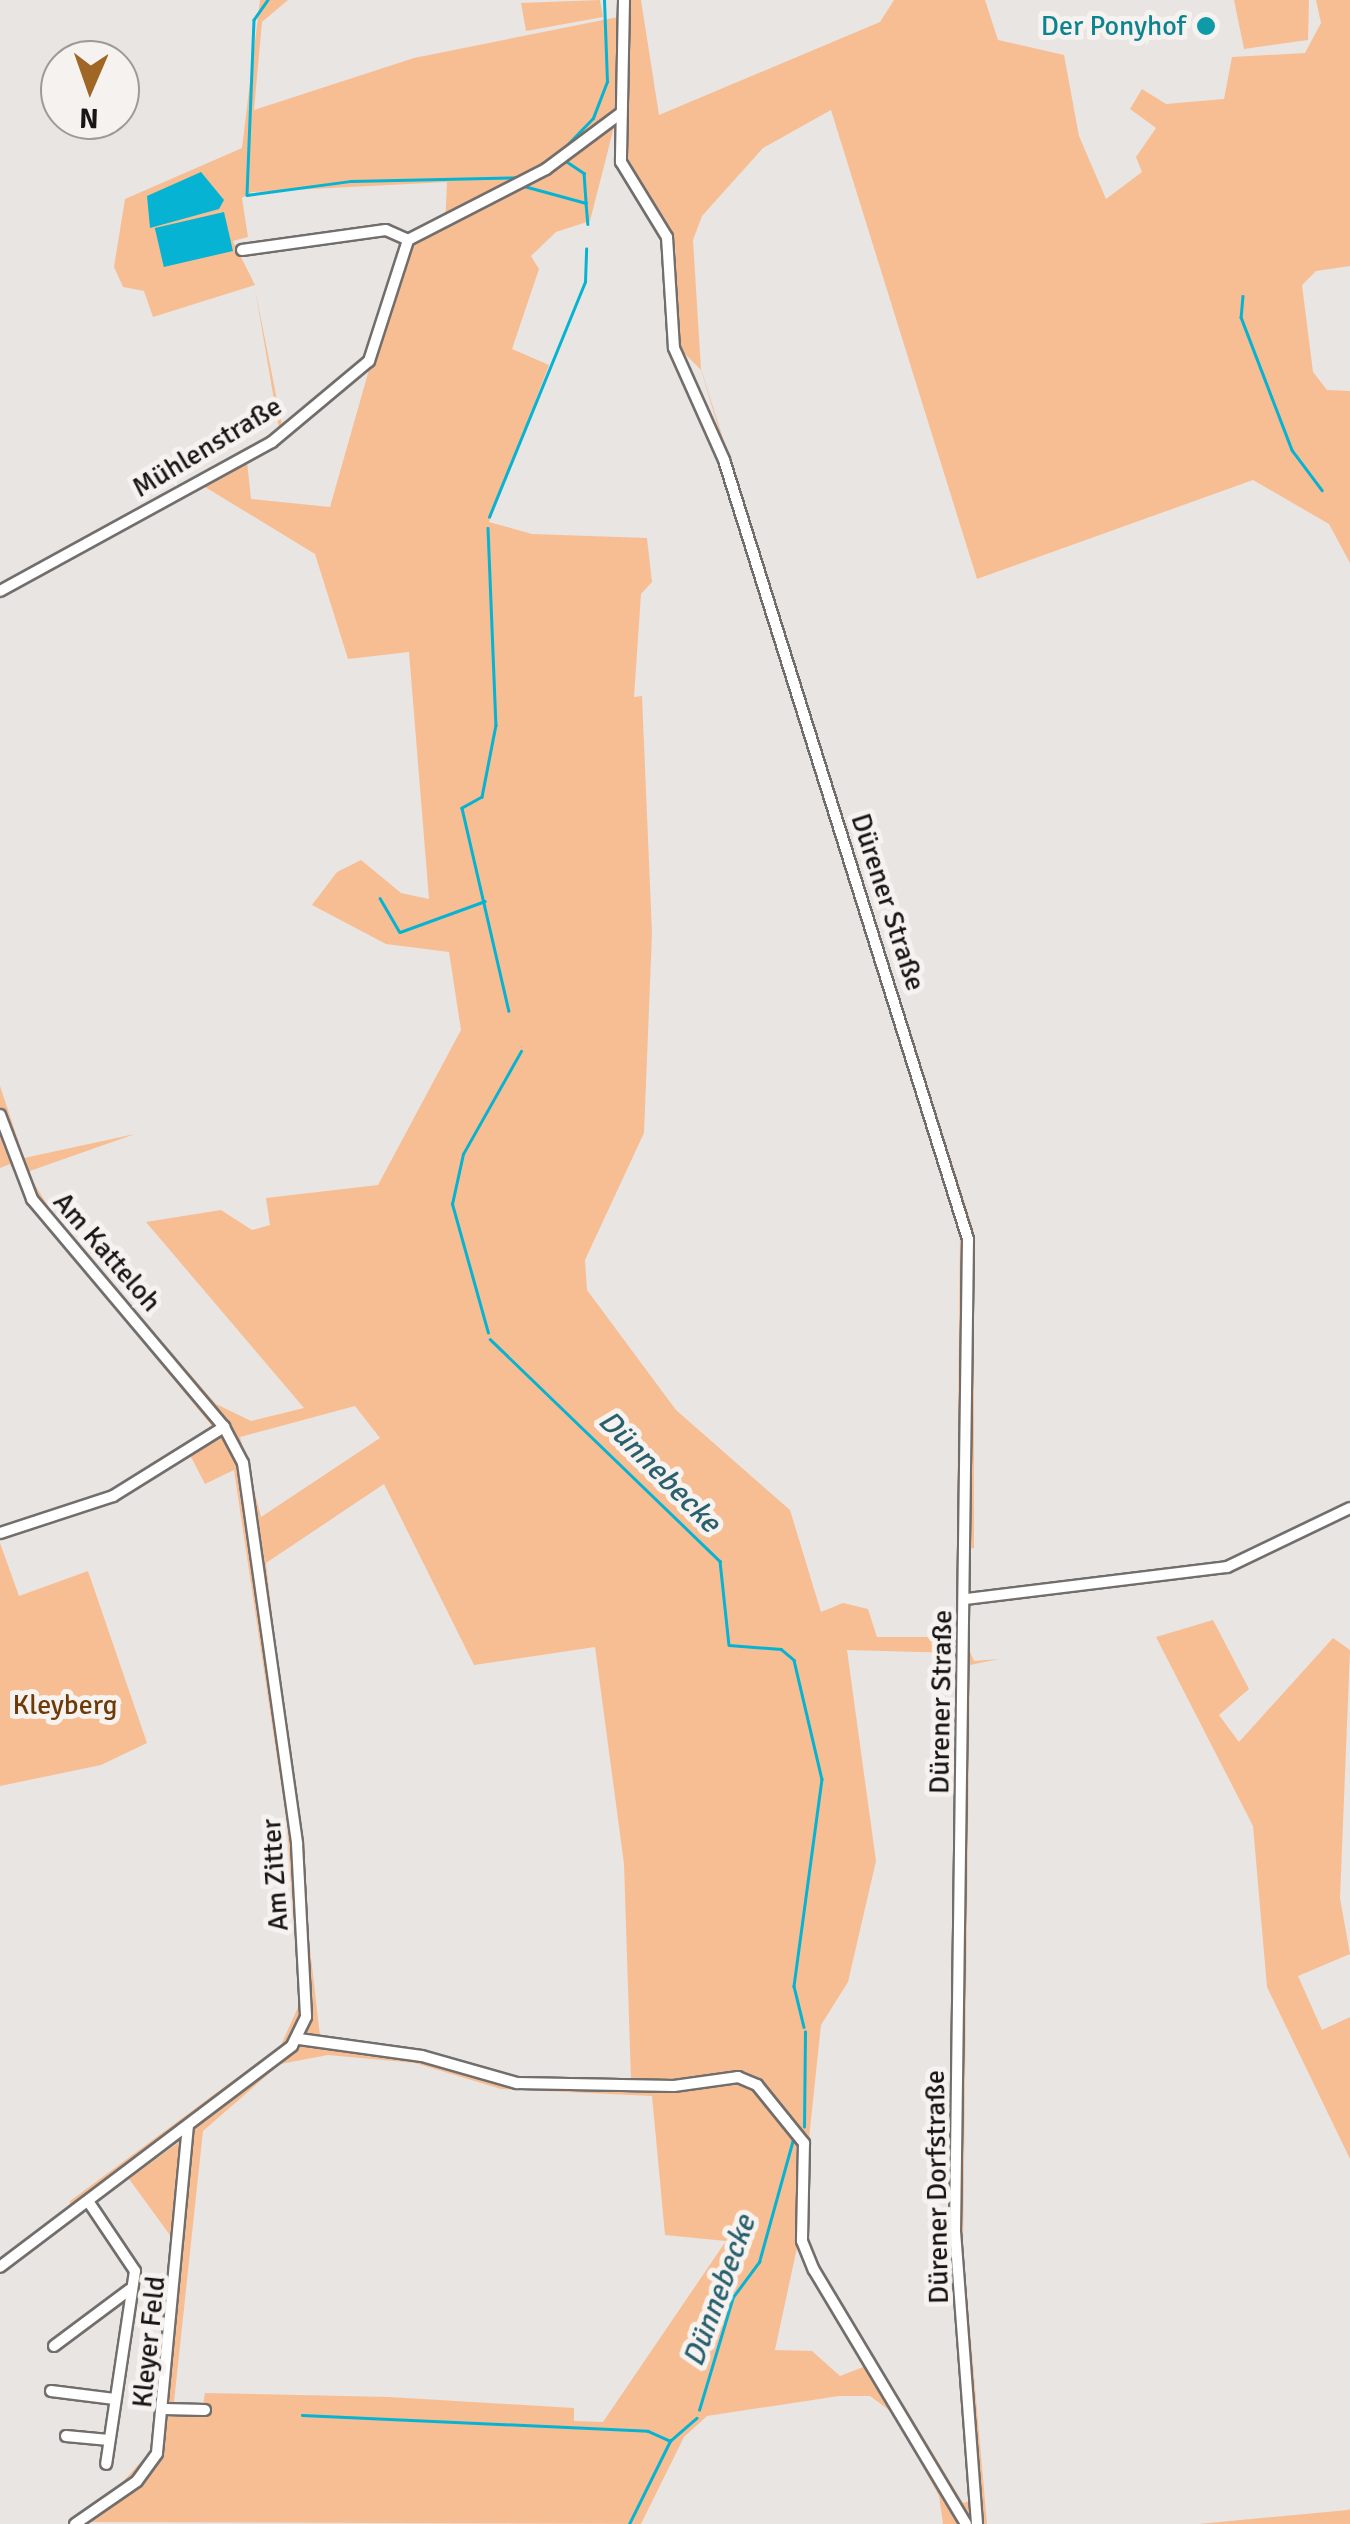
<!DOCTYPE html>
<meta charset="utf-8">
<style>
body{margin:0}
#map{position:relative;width:1350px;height:2524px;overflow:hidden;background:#e9e5e2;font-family:Signika,sans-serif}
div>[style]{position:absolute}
.green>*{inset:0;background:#f8be93}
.water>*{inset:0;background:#06b3d2;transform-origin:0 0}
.stream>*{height:2.5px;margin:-1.25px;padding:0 1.25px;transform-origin:1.25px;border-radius:1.25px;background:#06b3d2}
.roads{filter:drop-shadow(2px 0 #726e6c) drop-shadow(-2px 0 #726e6c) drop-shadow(0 2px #726e6c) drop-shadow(0 -2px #726e6c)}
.street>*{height:10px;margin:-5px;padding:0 5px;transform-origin:5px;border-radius:5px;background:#fff}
.dots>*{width:28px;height:28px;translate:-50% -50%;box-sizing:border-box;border:5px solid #f6f2ef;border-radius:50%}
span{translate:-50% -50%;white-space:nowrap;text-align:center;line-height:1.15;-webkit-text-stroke:10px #f6f2ef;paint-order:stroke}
.culture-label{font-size:28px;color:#0d838f}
.right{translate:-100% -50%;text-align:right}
.street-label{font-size:28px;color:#171615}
.park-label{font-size:28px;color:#6e3a07}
.water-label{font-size:30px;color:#28606e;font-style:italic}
.north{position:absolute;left:40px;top:40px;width:100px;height:100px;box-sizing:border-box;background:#f6f2ef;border:2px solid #9d9a98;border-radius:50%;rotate:182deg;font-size:28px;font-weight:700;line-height:40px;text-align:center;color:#171615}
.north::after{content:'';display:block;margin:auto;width:35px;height:45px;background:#a06625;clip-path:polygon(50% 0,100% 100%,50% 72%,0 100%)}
</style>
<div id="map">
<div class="green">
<i style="clip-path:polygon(evenodd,260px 0,288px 0,262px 22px,254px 110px,414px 58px,623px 16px,623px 0,641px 0,659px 115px,880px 22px,894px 0,985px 0,998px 40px,1064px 55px,1079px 136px,1106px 199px,1142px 172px,1136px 157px,1156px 128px,1130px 109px,1142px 89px,1166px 104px,1224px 99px,1232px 57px,1305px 53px,1321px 23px,1316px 0,1350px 0,1350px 266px,1316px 271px,1302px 285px,1313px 372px,1327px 390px,1350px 391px,1350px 563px,1329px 524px,1253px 480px,977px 579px,831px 110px,763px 148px,702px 216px,693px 240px,701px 369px,974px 1232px,974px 1548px,963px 1550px,961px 1631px,974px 1661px,999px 1659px,970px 1665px,963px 2250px,987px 2524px,943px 2524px,939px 2496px,893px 2413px,870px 2396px,839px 2396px,707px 2416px,684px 2437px,641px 2524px,87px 2522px,154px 2447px,175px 2242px,129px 2179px,179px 2142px,174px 2132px,69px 2210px,70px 2201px,281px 2045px,299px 2005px,287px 1825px,234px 1470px,205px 1484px,190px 1455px,119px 1489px,212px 1426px,31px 1207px,10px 1164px,0 1168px,0 1086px,24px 1158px,135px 1134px,27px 1172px,56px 1219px,216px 1404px,251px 1421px,304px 1408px,146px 1222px,221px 1210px,252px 1230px,270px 1225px,266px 1198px,378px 1185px,461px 1030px,449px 952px,386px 944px,312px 905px,337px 872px,361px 860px,401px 893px,429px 899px,409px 652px,348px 659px,315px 554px,200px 484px,0 597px,0 587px,279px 429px,255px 289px,282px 425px,356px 366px,247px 461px,251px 499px,330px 507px,401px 257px,411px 241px,445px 227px,447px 182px,252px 192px,242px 198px,248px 237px,233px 241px,255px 285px,153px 317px,144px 291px,123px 287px,114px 267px,125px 199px,242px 148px,260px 0,615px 123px,624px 125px,625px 160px,675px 241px,679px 348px,701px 370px,960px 1228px,956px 1637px,877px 1637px,868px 1609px,843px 1603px,821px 1612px,790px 1510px,676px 1410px,587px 1290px,585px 1260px,644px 1133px,652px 933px,642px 696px,634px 697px,641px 594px,652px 582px,647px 538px,532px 534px,489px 522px,549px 365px,512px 349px,539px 269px,531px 256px,556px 232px,590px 221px,615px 123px,260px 0,355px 1406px,380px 1438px,261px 1517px,240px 1437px,355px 1406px,260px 0,384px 1484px,474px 1665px,595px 1647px,624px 1864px,631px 2080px,521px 2078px,320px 2036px,266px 1563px,384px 1484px,260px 0,847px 1650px,957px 1653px,949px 2228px,970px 2501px,963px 2503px,902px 2402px,878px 2388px,866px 2366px,840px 2376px,812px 2351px,775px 2350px,798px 2243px,821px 2025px,848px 1982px,876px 1861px,847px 1650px,260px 0,328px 2055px,415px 2063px,501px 2089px,652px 2096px,665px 2235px,726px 2241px,603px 2422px,574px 2421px,574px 2408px,389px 2397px,205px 2393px,203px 2405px,174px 2402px,203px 2131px,280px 2064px,328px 2055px)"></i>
<i style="clip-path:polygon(600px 0,603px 17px,526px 31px,521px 3px)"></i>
<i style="clip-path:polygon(1234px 0,1309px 0,1308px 40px,1244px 49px)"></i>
<i style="clip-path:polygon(0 1543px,19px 1596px,88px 1571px,147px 1743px,101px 1765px,0 1786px)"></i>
<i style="clip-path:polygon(1213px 1620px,1249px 1689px,1219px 1715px,1239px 1742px,1333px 1638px,1350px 1650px,1340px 1898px,1350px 1954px,1298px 1976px,1322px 2030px,1350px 2017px,1350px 2159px,1267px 1987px,1253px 1826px,1156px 1637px)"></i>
<i style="clip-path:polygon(1350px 2509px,1350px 2524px,1198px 2524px,1348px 2510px)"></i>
</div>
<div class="water">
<i style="clip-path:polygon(201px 172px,224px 200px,219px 209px,150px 228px,147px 196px)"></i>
<i style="left:224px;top:212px;width:40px;height:71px;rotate:77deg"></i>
</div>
<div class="stream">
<i style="left:268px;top:0;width:24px;rotate:125deg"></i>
<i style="left:254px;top:20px;width:175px;rotate:92.3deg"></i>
<i style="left:247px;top:195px;width:105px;rotate:-7.7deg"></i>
<i style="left:351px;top:181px;width:170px;rotate:-1.3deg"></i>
<i style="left:563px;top:149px;width:43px;rotate:-45.9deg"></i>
<i style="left:593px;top:118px;width:39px;rotate:-69deg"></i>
<i style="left:607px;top:82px;width:82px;rotate:-92.1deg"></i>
<i style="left:566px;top:161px;width:22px;rotate:34deg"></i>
<i style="left:584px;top:173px;width:30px;rotate:86deg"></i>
<i style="left:524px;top:186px;width:64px;rotate:15.3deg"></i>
<i style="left:586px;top:203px;width:21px;rotate:85deg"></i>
<i style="left:1243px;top:296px;width:21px;rotate:95deg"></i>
<i style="left:1241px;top:317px;width:142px;rotate:69deg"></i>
<i style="left:1292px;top:450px;width:50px;rotate:53.1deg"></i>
<i style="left:489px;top:517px;width:254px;rotate:-67.8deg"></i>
<i style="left:585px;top:282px;width:33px;rotate:-88deg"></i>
<i style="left:488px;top:528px;width:197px;rotate:87.7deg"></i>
<i style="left:496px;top:725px;width:73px;rotate:101deg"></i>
<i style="left:482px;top:797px;width:23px;rotate:151deg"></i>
<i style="left:462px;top:808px;width:208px;rotate:77deg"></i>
<i style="left:380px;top:898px;width:39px;rotate:60deg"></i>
<i style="left:400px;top:932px;width:90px;rotate:-20deg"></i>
<i style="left:488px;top:1333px;width:134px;rotate:-105.6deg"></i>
<i style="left:452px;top:1204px;width:51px;rotate:-77.6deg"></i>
<i style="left:463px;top:1154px;width:118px;rotate:-60.6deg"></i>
<i style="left:490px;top:1339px;width:320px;rotate:44deg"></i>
<i style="left:720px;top:1561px;width:84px;rotate:83.9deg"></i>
<i style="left:729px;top:1645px;width:52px;rotate:4.4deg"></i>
<i style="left:781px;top:1649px;width:17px;rotate:40deg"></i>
<i style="left:794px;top:1660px;width:122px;rotate:76.8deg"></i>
<i style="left:822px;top:1779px;width:209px;rotate:97.7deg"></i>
<i style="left:794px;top:1986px;width:42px;rotate:76.3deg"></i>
<i style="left:804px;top:2127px;width:95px;rotate:-89.4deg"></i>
<i style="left:699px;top:2410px;width:118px;rotate:-73.3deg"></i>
<i style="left:733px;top:2297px;width:44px;rotate:-53.4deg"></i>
<i style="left:759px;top:2262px;width:128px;rotate:-74.5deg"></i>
<i style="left:302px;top:2415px;width:346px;rotate:2.6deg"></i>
<i style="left:648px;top:2431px;width:24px;rotate:24deg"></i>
<i style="left:629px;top:2524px;width:93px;rotate:-63.7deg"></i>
<i style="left:670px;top:2441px;width:35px;rotate:-41deg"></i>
</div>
<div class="roads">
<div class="street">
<i style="left:624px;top:0;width:162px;rotate:91.1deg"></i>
<i style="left:621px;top:162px;width:88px;rotate:58.5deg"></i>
<i style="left:667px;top:237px;width:111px;rotate:86.4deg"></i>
<i style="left:674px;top:348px;width:123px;rotate:65.9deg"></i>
<i style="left:724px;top:460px;width:816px;rotate:72.61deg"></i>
<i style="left:968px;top:1239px;width:992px;rotate:90.75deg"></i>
<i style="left:955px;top:2231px;width:294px;rotate:85.7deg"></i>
<i style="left:242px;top:250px;width:145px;rotate:-7.9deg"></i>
<i style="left:386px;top:230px;width:24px;rotate:24deg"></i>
<i style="left:0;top:591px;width:310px;rotate:-28.7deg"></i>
<i style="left:272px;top:442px;width:126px;rotate:-39.9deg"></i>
<i style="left:369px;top:361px;width:127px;rotate:-72.1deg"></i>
<i style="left:408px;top:240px;width:155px;rotate:-27.2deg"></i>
<i style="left:546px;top:169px;width:94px;rotate:-36.7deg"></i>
<i style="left:0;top:1115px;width:90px;rotate:69.1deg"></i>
<i style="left:32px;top:1199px;width:298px;rotate:49.9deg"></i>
<i style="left:224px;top:1427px;width:41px;rotate:62.2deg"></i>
<i style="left:243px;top:1463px;width:385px;rotate:81.9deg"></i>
<i style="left:297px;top:1844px;width:173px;rotate:87deg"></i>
<i style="left:306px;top:2017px;width:32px;rotate:116deg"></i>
<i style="left:292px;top:2046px;width:366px;rotate:142.9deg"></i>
<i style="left:0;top:1533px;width:119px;rotate:-18.1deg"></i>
<i style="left:113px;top:1496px;width:131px;rotate:-31.9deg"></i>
<i style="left:966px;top:1599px;width:263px;rotate:-7deg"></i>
<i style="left:1227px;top:1567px;width:136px;rotate:-25.6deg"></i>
<i style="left:299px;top:2039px;width:124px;rotate:7.9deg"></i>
<i style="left:422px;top:2056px;width:99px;rotate:15.9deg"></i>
<i style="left:517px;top:2083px;width:157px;rotate:1.1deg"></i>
<i style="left:674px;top:2086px;width:65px;rotate:-8deg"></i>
<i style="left:738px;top:2077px;width:21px;rotate:23deg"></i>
<i style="left:757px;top:2085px;width:75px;rotate:51deg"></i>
<i style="left:804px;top:2143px;width:98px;rotate:91.2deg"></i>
<i style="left:802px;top:2241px;width:31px;rotate:68deg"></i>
<i style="left:814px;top:2270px;width:296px;rotate:59.1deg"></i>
<i style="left:88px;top:2201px;width:84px;rotate:56.1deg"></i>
<i style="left:135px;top:2271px;width:195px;rotate:98.5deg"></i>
<i style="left:54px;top:2346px;width:94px;rotate:-36.7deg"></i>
<i style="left:51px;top:2391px;width:64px;rotate:7.2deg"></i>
<i style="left:165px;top:2409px;width:40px;rotate:1.4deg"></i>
<i style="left:66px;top:2436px;width:43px;rotate:5.3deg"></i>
<i style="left:75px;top:2524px;width:75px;rotate:-34.7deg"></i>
<i style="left:137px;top:2481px;width:34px;rotate:-54deg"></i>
<i style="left:157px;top:2453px;width:328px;rotate:-84.6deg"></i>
</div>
</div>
<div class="dots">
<i style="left:1206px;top:26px;background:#0f9aa8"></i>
</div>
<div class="culture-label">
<span class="right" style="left:1186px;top:26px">Der Ponyhof</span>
</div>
<div class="street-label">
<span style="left:207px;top:447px;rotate:-31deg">Mühlenstraße</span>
<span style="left:888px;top:902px;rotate:72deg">Dürener Straße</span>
<span style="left:107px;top:1252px;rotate:49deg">Am Katteloh</span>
<span style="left:941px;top:1702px;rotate:-89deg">Dürener Straße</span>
<span style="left:275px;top:1875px;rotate:-94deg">Am Zitter</span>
<span style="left:937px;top:2187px;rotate:-91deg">Dürener Dorfstraße</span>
<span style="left:149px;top:2342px;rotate:-84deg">Kleyer Feld</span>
</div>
<div class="park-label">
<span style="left:65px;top:1705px">Kleyberg</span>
</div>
<div class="water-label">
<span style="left:659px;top:1472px;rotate:45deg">Dünnebecke</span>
<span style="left:720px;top:2291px;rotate:-70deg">Dünnebecke</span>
</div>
<div class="north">N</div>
</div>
